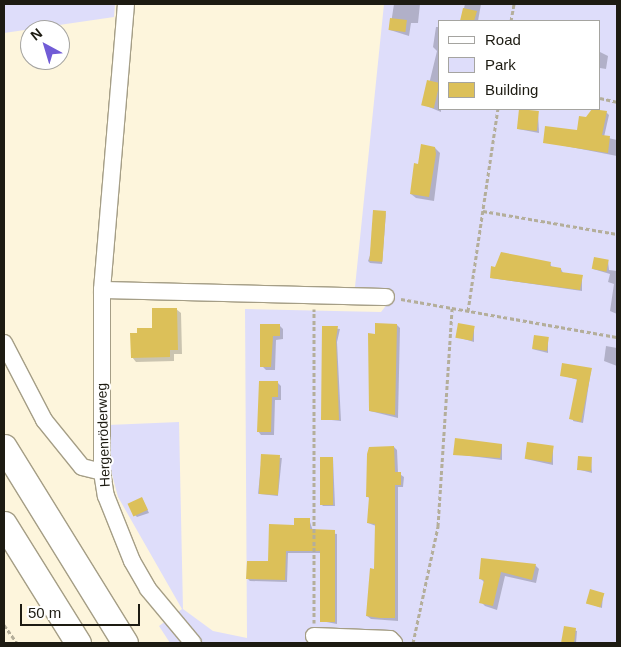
<!DOCTYPE html>
<meta charset="utf-8">
<style>
body{margin:0}
#map{position:relative;width:621px;height:647px;overflow:hidden;background:#fdf5dc;font-family:Arial,sans-serif}
div>[style]{position:absolute}
.green>*{inset:0;background:#deddfa}
.shadow>*{inset:0;background:#0003;transform-origin:0 0}
.building>*{inset:0;background:#dcc059;transform-origin:0 0}
.path>*{height:3px;margin-top:-1.5px;transform-origin:0;background:repeating-linear-gradient(90deg,#b4ae9a 0 4px,transparent 0 6.5px)}
.roads{filter:drop-shadow(1px 0 #a59e86) drop-shadow(-1px 0 #a59e86) drop-shadow(0 1px #a59e86) drop-shadow(0 -1px #a59e86)}
.minor>*{height:16px;margin:-8px;padding:0 8px;transform-origin:8px;border-radius:8px;background:#fff}
.highway>*{height:25px;margin:-12.5px;padding:0 12.5px;transform-origin:12.5px;border-radius:12.5px;background:#fff}
span{translate:-50% -50%;white-space:nowrap;text-align:center;line-height:1.15;-webkit-text-stroke:4px #fff;paint-order:stroke}
.street-label{font-size:14px;color:#1d1b12}
.frame{position:absolute;inset:0;border:5px solid #1d1b12;pointer-events:none}
.legend{position:absolute;left:438px;top:20px;width:162px;height:90px;box-sizing:border-box;background:#fff;border:1px solid #a5a4a0;margin:0;padding:6px 9px;list-style:none;font-size:15px;color:#1d1b12}
.legend li{display:flex;align-items:center;gap:10px;height:25px}
.legend b{width:25px;border:1px solid #a5a4a0}
.north{position:absolute;left:20px;top:20px;width:50px;height:50px;box-sizing:border-box;background:#fff;border:1px solid #a5a4a0;border-radius:50%;rotate:321deg;font-size:14px;font-weight:700;line-height:20px;text-align:center;color:#1d1b12}
.north::after{content:'';display:block;margin:auto;width:18px;height:22px;background:#715cd6;clip-path:polygon(50% 0,100% 100%,50% 72%,0 100%)}
.scale{position:absolute;left:20px;top:604px;width:120px;height:22px;box-sizing:border-box;border:2px solid #1d1b12;border-top:0;padding-left:6px;font-size:15px;line-height:18px;white-space:nowrap;color:#1d1b12;-webkit-text-stroke:4px #fff;paint-order:stroke}
</style>
<div id="map">
<div class="green">
<i style="clip-path:polygon(4px 4px,115px 4px,114px 17px,4px 33px)"></i>
<i style="clip-path:polygon(evenodd,384px 4px,617px 4px,617px 643px,170px 643px,159px 626px,182px 609px,118px 497px,108px 459px,108px 425px,179px 422px,183px 609px,213px 631px,247px 638px,245px 309px,381px 312px,388px 303px,389px 289px,355px 287px,384px 4px,440px 21px,600px 21px,600px 109px,440px 109px,440px 21px)"></i>
</div>
<div class="shadow">
<i style="clip-path:polygon(394px 4px,420px 4px,418px 23px,411px 23px,409px 36px,390px 30px)"></i>
<i style="clip-path:polygon(465px 4px,481px 4px,478px 21px,461px 21px)"></i>
<i style="clip-path:polygon(436px 27px,440px 27px,441px 112px,424px 105px,437px 51px,433px 47px)"></i>
<i style="clip-path:polygon(600px 52px,608px 56px,606px 69px,600px 68px)"></i>
<i style="clip-path:polygon(606px 112px,609px 115px,604px 137px,617px 140px,617px 156px,545px 142px,578px 132px,586px 119px)"></i>
<i style="clip-path:polygon(538px 113px,539px 133px,518px 129px)"></i>
<i style="clip-path:polygon(435px 148px,440px 153px,434px 201px,416px 198px,411px 194px,419px 165px)"></i>
<i style="clip-path:polygon(386px 212px,382px 264px,370px 263px,368px 261px)"></i>
<i style="clip-path:polygon(608px 261px,609px 270px,617px 271px,617px 314px,610px 311px,614px 284px,608px 282px,610px 274px,593px 269px)"></i>
<i style="clip-path:polygon(550px 263px,552px 268px,561px 269px,563px 273px,582px 276px,582px 291px,491px 278px)"></i>
<i style="clip-path:polygon(176px 309px,181px 313px,182px 354px,174px 354px,174px 361px,136px 362px,132px 357px,153px 329px)"></i>
<i style="clip-path:polygon(261px 325px,279px 325px,283px 329px,283px 339px,276px 340px,275px 370px,266px 370px,262px 366px)"></i>
<i style="clip-path:polygon(397px 325px,400px 328px,398px 418px,370px 411px,376px 335px)"></i>
<i style="clip-path:polygon(323px 327px,340px 329px,337px 342px,341px 421px,322px 419px)"></i>
<i style="clip-path:polygon(474px 327px,474px 342px,457px 337px)"></i>
<i style="clip-path:polygon(548px 338px,548px 353px,532px 349px)"></i>
<i style="clip-path:polygon(606px 346px,617px 348px,617px 366px,604px 361px)"></i>
<i style="clip-path:polygon(591px 370px,583px 423px,573px 421px,578px 380px,561px 375px)"></i>
<i style="clip-path:polygon(278px 383px,281px 386px,281px 400px,275px 400px,274px 435px,261px 435px,258px 431px)"></i>
<i style="clip-path:polygon(502px 445px,502px 460px,454px 454px)"></i>
<i style="clip-path:polygon(394px 447px,397px 450px,398px 473px,404px 477px,403px 487px,398px 487px,398px 621px,371px 619px,367px 616px,375px 570px,376px 526px,368px 523px,370px 499px,367px 496px)"></i>
<i style="clip-path:polygon(553px 447px,553px 465px,526px 459px)"></i>
<i style="left:262px;top:456px;width:20px;height:38px;rotate:6deg"></i>
<i style="clip-path:polygon(333px 458px,335px 506px,323px 506px,321px 504px)"></i>
<i style="clip-path:polygon(591px 459px,592px 473px,577px 469px)"></i>
<i style="clip-path:polygon(142px 498px,149px 513px,137px 517px,135px 515px)"></i>
<i style="clip-path:polygon(309px 519px,313px 531px,337px 534px,337px 624px,321px 621px,322px 553px,288px 553px,287px 582px,250px 581px,247px 578px,269px 563px,295px 526px)"></i>
<i style="clip-path:polygon(482px 559px,535px 565px,539px 569px,536px 583px,505px 576px,497px 610px,485px 606px,481px 602px,485px 583px,481px 579px)"></i>
<i style="clip-path:polygon(603px 594px,602px 608px,588px 603px)"></i>
<i style="clip-path:polygon(565px 628px,577px 631px,576px 643px,562px 643px)"></i>
</div>
<div class="building">
<i style="clip-path:polygon(463px 8px,477px 11px,474px 21px,460px 21px)"></i>
<i style="left:390px;top:18px;width:17px;height:12px;rotate:7deg"></i>
<i style="left:427px;top:80px;width:13px;height:26px;rotate:13deg"></i>
<i style="left:519px;top:109px;width:20px;height:20px;rotate:6deg"></i>
<i style="clip-path:polygon(592px 109px,607px 111px,602px 135px,610px 136px,608px 153px,543px 143px,545px 126px,577px 130px,579px 116px,586px 117px)"></i>
<i style="clip-path:polygon(421px 144px,435px 147px,436px 154px,429px 197px,410px 194px,414px 163px,418px 164px)"></i>
<i style="left:373px;top:210px;width:13px;height:51px;rotate:4deg"></i>
<i style="clip-path:polygon(501px 252px,551px 262px,550px 266px,561px 268px,561px 272px,583px 275px,580px 290px,490px 278px,491px 266px,495px 267px)"></i>
<i style="left:594px;top:257px;width:15px;height:12px;rotate:11deg"></i>
<i style="clip-path:polygon(152px 308px,177px 308px,178px 350px,170px 350px,170px 357px,131px 358px,130px 333px,137px 333px,137px 328px,152px 328px)"></i>
<i style="clip-path:polygon(375px 323px,397px 324px,395px 415px,369px 411px,368px 333px,375px 334px)"></i>
<i style="left:458px;top:323px;width:17px;height:15px;rotate:10deg"></i>
<i style="clip-path:polygon(260px 324px,280px 324px,280px 336px,273px 336px,271px 367px,260px 367px)"></i>
<i style="clip-path:polygon(322px 326px,338px 326px,336px 339px,339px 420px,321px 420px)"></i>
<i style="left:534px;top:335px;width:15px;height:14px;rotate:8deg"></i>
<i style="clip-path:polygon(562px 363px,592px 368px,581px 422px,569px 419px,577px 379px,560px 376px)"></i>
<i style="clip-path:polygon(259px 381px,278px 381px,278px 397px,272px 397px,271px 432px,257px 432px)"></i>
<i style="clip-path:polygon(455px 438px,502px 444px,500px 458px,453px 455px)"></i>
<i style="left:527px;top:442px;width:27px;height:17px;rotate:8deg"></i>
<i style="clip-path:polygon(394px 446px,395px 472px,401px 472px,401px 485px,395px 485px,395px 618px,380px 618px,366px 616px,370px 568px,374px 569px,375px 524px,367px 523px,369px 497px,366px 497px,367px 454px,369px 447px)"></i>
<i style="left:261px;top:454px;width:19px;height:40px;rotate:3deg"></i>
<i style="left:578px;top:456px;width:14px;height:14px;rotate:4deg"></i>
<i style="left:320px;top:457px;width:13px;height:48px"></i>
<i style="left:142px;top:497px;width:14px;height:16px;rotate:65deg"></i>
<i style="clip-path:polygon(294px 518px,310px 518px,310px 529px,335px 530px,335px 622px,320px 622px,320px 551px,286px 551px,285px 580px,246px 579px,247px 561px,268px 561px,269px 524px,294px 525px)"></i>
<i style="clip-path:polygon(481px 558px,536px 564px,532px 580px,501px 572px,493px 606px,479px 603px,484px 580px,479px 579px)"></i>
<i style="left:590px;top:589px;width:15px;height:15px;rotate:16deg"></i>
<i style="clip-path:polygon(564px 626px,576px 628px,574px 643px,561px 643px)"></i>
</div>
<div class="path">
<i style="left:511px;top:21px;width:17px;rotate:-80deg"></i>
<i style="left:600px;top:98px;width:17px;rotate:13deg"></i>
<i style="left:483px;top:211px;width:136px;rotate:9.7deg"></i>
<i style="left:401px;top:299px;width:219px;rotate:10deg"></i>
<i style="left:468px;top:311px;width:204px;rotate:-81.6deg"></i>
<i style="left:314px;top:623px;width:314px;rotate:-90deg"></i>
<i style="left:4px;top:625px;width:22px;rotate:54deg"></i>
<i style="left:413px;top:643px;width:120px;rotate:-77.9deg"></i>
<i style="left:438px;top:526px;width:218px;rotate:-86.3deg"></i>
</div>
<div class="roads">
<div class="minor">
<i style="left:126px;top:4px;width:287px;rotate:94.8deg"></i>
<i style="left:102px;top:290px;width:182px;rotate:90deg"></i>
<i style="left:102px;top:472px;width:24px;rotate:81deg"></i>
<i style="left:106px;top:496px;width:70px;rotate:68.2deg"></i>
<i style="left:132px;top:561px;width:32px;rotate:60deg"></i>
<i style="left:148px;top:589px;width:70px;rotate:50.2deg"></i>
<i style="left:102px;top:290px;width:284px;rotate:1.4deg"></i>
<i style="left:4px;top:343px;width:87px;rotate:62.5deg"></i>
<i style="left:44px;top:420px;width:60px;rotate:51deg"></i>
<i style="left:82px;top:467px;width:21px;rotate:14deg"></i>
<i style="left:314px;top:636px;width:76px;rotate:2.3deg"></i>
<i style="left:390px;top:639px;width:6px;rotate:45deg"></i>
</div>
<div class="highway">
<i style="left:4px;top:447px;width:230px;rotate:58.3deg"></i>
<i style="left:4px;top:524px;width:140px;rotate:58.1deg"></i>
</div>
</div>
<div class="street-label">
<span style="left:103px;top:435px;rotate:-92deg">Hergenröderweg</span>
</div>
<div class="frame"></div>
<ul class="legend">
<li><b style="height:6px;background:#fff"></b>Road</li>
<li><b style="height:14px;background:#deddfa"></b>Park</li>
<li><b style="height:14px;background:#dcc059"></b>Building</li>
</ul>
<div class="north">N</div>
<div class="scale">50 m</div>
</div>
